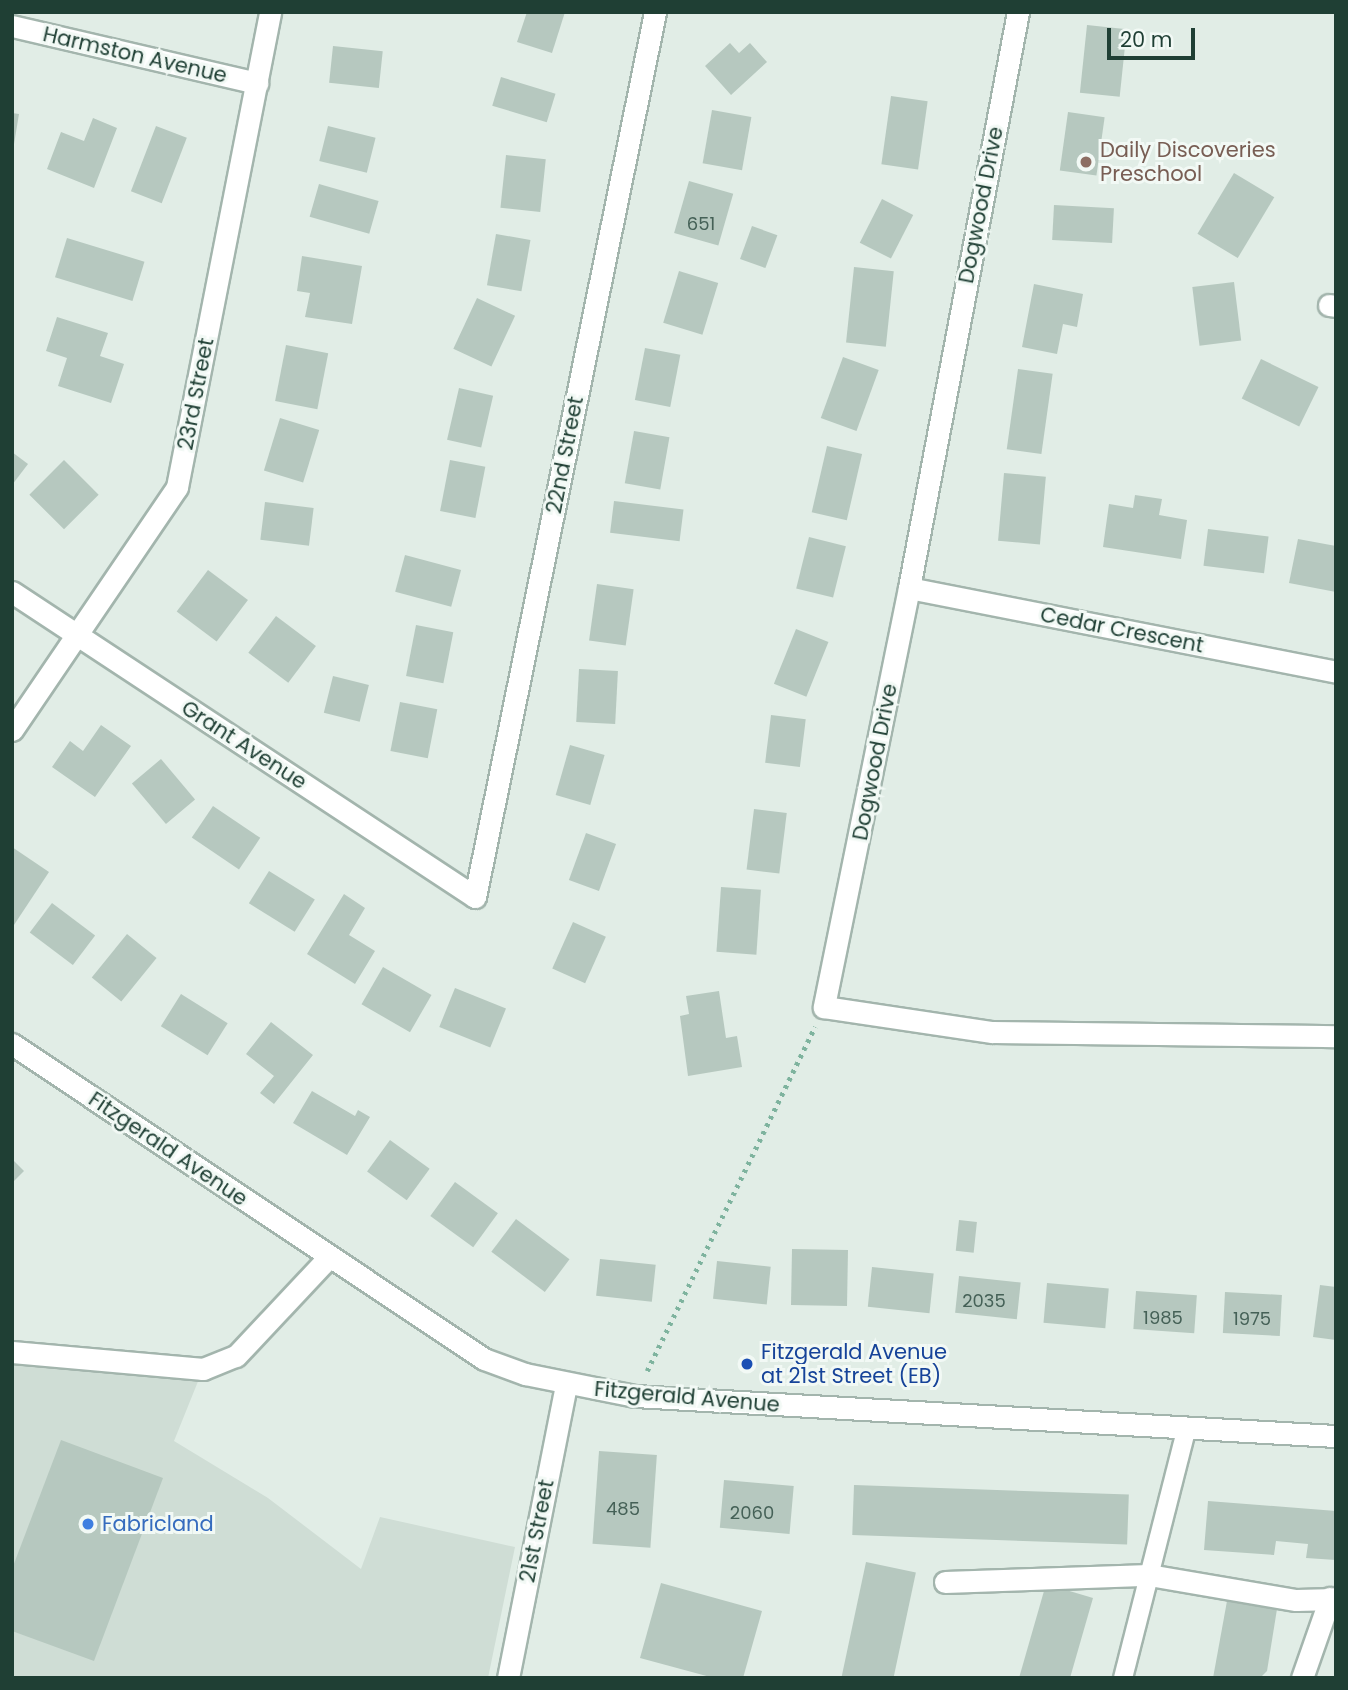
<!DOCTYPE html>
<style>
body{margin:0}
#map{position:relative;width:1348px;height:1690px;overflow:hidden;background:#e1ede6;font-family:Poppins,sans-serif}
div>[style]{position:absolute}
.built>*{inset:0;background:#cfddd5}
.building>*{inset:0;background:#b6c8bf;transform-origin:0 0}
.path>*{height:4.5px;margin-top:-2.25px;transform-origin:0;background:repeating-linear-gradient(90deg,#7eb39e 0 3.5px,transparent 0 8.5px)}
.roads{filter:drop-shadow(2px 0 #a3b5ad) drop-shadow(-2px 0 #a3b5ad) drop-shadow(0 2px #a3b5ad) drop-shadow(0 -2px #a3b5ad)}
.service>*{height:18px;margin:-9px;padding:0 9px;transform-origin:9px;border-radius:9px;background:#fff}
.minor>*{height:21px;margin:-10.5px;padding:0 10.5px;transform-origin:10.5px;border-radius:10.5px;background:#fff}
.tertiary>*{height:21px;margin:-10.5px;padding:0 10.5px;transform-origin:10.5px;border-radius:10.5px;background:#fff}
.dots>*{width:19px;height:19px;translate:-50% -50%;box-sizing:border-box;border:4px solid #f2f9f5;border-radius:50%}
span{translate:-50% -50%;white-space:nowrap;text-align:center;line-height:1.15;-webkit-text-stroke:6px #f2f9f5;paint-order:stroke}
.number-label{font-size:18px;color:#456157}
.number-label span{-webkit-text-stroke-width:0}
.street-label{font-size:21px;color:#1f3f34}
.education-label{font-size:21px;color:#785e54}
.left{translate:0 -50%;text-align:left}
.transit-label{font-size:21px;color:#164399}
.shop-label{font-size:21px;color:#366cbe}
.frame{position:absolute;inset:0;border:14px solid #1f3f34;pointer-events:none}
.scale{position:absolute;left:1107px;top:28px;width:88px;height:32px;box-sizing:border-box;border:4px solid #1f3f34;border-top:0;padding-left:9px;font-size:21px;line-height:24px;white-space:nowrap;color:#1f3f34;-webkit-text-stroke:5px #f2f9f5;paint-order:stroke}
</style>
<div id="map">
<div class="built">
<i style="clip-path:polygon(12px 1353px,203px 1369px,174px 1441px,268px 1498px,361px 1569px,380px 1517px,515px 1547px,488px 1678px,12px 1678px)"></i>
</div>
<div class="building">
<i style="clip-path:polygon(527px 12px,565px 12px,552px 53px,517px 42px)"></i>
<i style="left:1087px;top:25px;width:40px;height:68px;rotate:6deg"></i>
<i style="clip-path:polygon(730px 43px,739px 53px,750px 43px,767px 62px,731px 95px,705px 66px)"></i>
<i style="left:333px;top:46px;width:50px;height:37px;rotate:6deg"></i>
<i style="left:501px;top:77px;width:57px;height:30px;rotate:17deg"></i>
<i style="left:891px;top:96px;width:37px;height:69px;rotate:8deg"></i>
<i style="left:712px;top:110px;width:40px;height:54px;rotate:10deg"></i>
<i style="left:1068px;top:112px;width:37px;height:59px;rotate:8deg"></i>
<i style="clip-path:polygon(12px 113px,19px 114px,14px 144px,12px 144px)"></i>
<i style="clip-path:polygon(93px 118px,117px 128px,94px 188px,47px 169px,61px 132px,84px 141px)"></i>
<i style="left:156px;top:126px;width:33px;height:70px;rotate:21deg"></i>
<i style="left:328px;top:126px;width:49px;height:36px;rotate:14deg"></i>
<i style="left:506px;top:155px;width:40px;height:53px;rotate:6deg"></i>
<i style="left:1234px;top:173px;width:47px;height:71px;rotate:31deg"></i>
<i style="left:689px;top:181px;width:46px;height:54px;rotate:16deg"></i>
<i style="left:319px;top:184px;width:62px;height:34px;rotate:16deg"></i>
<i style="left:882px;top:199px;width:35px;height:49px;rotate:27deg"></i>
<i style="left:1054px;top:205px;width:60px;height:35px;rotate:3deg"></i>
<i style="left:752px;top:226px;width:27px;height:35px;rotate:20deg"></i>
<i style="left:496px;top:234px;width:35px;height:52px;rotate:10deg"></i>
<i style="left:67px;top:238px;width:81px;height:41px;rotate:17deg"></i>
<i style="clip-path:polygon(302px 256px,362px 266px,352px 324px,305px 317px,310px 293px,297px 291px)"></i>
<i style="left:854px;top:267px;width:40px;height:76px;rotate:6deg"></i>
<i style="left:679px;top:271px;width:41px;height:54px;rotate:17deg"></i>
<i style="left:1234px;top:282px;width:59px;height:42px;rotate:83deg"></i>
<i style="clip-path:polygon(1034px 284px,1083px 294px,1077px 327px,1063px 324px,1057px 354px,1022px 347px)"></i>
<i style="left:477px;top:298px;width:42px;height:56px;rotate:25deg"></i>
<i style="clip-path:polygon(57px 317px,108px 333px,100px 356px,124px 364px,111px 403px,58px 386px,67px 358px,46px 351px)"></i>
<i style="left:286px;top:345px;width:43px;height:57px;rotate:11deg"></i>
<i style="left:645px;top:348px;width:36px;height:53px;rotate:11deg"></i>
<i style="left:843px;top:357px;width:38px;height:65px;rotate:20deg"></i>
<i style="left:1261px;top:359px;width:64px;height:44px;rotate:26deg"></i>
<i style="left:1018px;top:369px;width:35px;height:81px;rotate:8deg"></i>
<i style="left:459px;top:388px;width:35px;height:53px;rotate:13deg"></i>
<i style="left:280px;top:418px;width:41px;height:55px;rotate:17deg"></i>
<i style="left:634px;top:431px;width:36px;height:53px;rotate:10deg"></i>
<i style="left:827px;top:446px;width:36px;height:68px;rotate:13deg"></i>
<i style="clip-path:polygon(12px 452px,28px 464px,12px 485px)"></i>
<i style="left:64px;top:460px;width:49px;height:49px;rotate:45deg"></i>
<i style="left:450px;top:460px;width:36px;height:52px;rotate:11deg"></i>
<i style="left:1004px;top:473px;width:42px;height:68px;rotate:5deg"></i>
<i style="clip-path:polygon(1135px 495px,1162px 499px,1159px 515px,1187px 520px,1181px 559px,1103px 547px,1109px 504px,1133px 508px)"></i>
<i style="left:614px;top:501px;width:70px;height:32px;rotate:7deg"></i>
<i style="left:265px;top:502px;width:49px;height:38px;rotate:7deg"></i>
<i style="left:1208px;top:529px;width:61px;height:37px;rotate:7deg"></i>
<i style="left:809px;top:537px;width:38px;height:53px;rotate:14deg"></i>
<i style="clip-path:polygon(1298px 539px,1336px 546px,1336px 592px,1289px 583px)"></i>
<i style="left:405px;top:555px;width:58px;height:38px;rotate:15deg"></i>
<i style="left:208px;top:570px;width:50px;height:52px;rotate:37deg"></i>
<i style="left:597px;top:584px;width:37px;height:57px;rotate:8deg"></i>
<i style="left:276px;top:616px;width:50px;height:46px;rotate:37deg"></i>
<i style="left:416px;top:625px;width:38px;height:52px;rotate:11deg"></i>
<i style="left:796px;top:629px;width:35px;height:59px;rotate:22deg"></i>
<i style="left:579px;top:669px;width:39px;height:53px;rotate:3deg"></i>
<i style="left:333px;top:676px;width:37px;height:38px;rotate:14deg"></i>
<i style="left:400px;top:702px;width:38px;height:50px;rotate:11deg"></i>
<i style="left:771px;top:715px;width:35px;height:48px;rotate:7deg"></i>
<i style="clip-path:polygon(101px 725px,131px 746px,95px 797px,52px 767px,70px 741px,83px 751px)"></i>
<i style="left:570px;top:745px;width:36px;height:52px;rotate:16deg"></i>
<i style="left:161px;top:759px;width:53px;height:38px;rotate:50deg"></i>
<i style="left:213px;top:806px;width:57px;height:38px;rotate:34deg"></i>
<i style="left:754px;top:809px;width:33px;height:61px;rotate:7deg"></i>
<i style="left:586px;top:833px;width:32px;height:50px;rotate:20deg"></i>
<i style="clip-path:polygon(12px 847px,49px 872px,12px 928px)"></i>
<i style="left:269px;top:871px;width:54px;height:38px;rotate:32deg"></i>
<i style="left:721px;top:887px;width:40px;height:65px;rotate:4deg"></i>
<i style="clip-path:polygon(344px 894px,365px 908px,349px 935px,375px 951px,355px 984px,307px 954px)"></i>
<i style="left:52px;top:903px;width:54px;height:37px;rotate:37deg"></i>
<i style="left:573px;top:922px;width:36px;height:51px;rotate:24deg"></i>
<i style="left:127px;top:934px;width:38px;height:56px;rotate:39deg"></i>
<i style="left:383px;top:967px;width:56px;height:43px;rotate:30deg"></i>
<i style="left:455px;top:988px;width:55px;height:42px;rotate:22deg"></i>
<i style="clip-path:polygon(719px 991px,726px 1038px,737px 1036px,742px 1067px,688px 1076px,680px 1016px,689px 1014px,686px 996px)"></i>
<i style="left:181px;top:994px;width:55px;height:38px;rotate:32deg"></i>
<i style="clip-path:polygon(271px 1022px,313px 1055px,274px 1104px,260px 1093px,274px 1076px,246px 1054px)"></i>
<i style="clip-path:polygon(312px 1091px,355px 1116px,358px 1110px,370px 1117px,347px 1155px,293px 1123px)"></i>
<i style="left:390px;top:1140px;width:49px;height:39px;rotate:36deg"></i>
<i style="clip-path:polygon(12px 1159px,24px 1171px,12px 1183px)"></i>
<i style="left:455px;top:1182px;width:53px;height:42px;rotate:36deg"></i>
<i style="left:516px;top:1219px;width:67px;height:41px;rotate:37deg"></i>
<i style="left:959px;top:1220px;width:18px;height:31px;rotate:6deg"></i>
<i style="left:792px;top:1249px;width:56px;height:56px;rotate:1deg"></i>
<i style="left:600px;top:1259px;width:56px;height:37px;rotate:6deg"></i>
<i style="left:717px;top:1261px;width:54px;height:38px;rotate:6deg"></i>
<i style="left:872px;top:1267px;width:62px;height:40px;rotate:6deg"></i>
<i style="left:959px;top:1276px;width:62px;height:37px;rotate:6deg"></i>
<i style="left:1047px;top:1283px;width:62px;height:40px;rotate:5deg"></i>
<i style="clip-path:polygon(1320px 1285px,1336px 1287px,1336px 1340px,1313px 1337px)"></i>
<i style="left:1136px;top:1291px;width:61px;height:38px;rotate:4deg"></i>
<i style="left:1225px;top:1292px;width:57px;height:41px;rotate:3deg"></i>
<i style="clip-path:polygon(61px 1440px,163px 1478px,94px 1661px,12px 1631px,12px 1569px)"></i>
<i style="left:599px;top:1451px;width:58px;height:93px;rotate:4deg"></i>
<i style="left:724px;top:1480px;width:70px;height:48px;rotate:5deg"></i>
<i style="left:854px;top:1485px;width:275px;height:50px;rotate:2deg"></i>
<i style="clip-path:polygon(1208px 1501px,1336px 1511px,1336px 1560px,1306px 1558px,1308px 1544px,1276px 1541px,1274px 1555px,1204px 1550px)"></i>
<i style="left:866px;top:1562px;width:51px;height:119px;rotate:12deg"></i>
<i style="clip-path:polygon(661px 1583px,762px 1611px,743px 1678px,714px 1678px,640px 1658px)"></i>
<i style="clip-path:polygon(1046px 1584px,1093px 1598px,1070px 1678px,1019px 1678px)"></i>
<i style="clip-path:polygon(1227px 1601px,1277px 1609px,1267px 1671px,1260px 1678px,1213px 1678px)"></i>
</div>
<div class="path">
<i style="left:647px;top:1371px;width:383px;rotate:-64deg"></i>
</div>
<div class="roads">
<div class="service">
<i style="left:1123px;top:1678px;width:259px;rotate:-75.7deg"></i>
</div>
<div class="minor">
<i style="left:1018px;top:12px;width:586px;rotate:100.72deg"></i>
<i style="left:909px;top:588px;width:428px;rotate:101.5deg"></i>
<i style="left:824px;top:1007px;width:170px;rotate:8.5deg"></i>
<i style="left:992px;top:1032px;width:344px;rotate:0.7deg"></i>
<i style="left:12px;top:26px;width:252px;rotate:13.1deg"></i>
<i style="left:1329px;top:305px;width:7px;rotate:8deg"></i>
<i style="left:909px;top:588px;width:435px;rotate:11.1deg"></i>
<i style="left:12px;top:592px;width:554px;rotate:33.37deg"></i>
<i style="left:475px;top:897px;width:903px;rotate:-78.5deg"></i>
<i style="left:12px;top:730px;width:294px;rotate:-55.8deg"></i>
<i style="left:177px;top:487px;width:484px;rotate:-78.9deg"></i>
<i style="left:12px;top:1352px;width:192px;rotate:5.1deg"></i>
<i style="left:203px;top:1369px;width:35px;rotate:-22deg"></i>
<i style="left:236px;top:1356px;width:134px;rotate:-46.8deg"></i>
<i style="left:945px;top:1582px;width:204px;rotate:-2deg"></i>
<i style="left:1149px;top:1575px;width:149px;rotate:9.7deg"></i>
<i style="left:1296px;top:1600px;width:40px;rotate:-1.4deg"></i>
<i style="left:508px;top:1678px;width:300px;rotate:-78.8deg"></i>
<i style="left:1302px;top:1678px;width:85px;rotate:-70.7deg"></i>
</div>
<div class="tertiary">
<i style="left:12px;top:1044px;width:567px;rotate:33.72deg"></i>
<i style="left:484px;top:1359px;width:44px;rotate:20.1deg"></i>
<i style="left:525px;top:1374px;width:112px;rotate:11.3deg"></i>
<i style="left:635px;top:1396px;width:702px;rotate:3.27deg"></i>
</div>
</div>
<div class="dots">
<i style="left:1086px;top:162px;background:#8d6e63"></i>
<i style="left:747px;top:1364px;background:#1a4fb4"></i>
<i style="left:88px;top:1524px;background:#3f7fe0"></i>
</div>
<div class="number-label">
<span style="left:701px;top:224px">651</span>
<span style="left:984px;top:1301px">2035</span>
<span style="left:1163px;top:1318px">1985</span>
<span style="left:1252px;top:1319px">1975</span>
<span style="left:623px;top:1509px">485</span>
<span style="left:752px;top:1513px">2060</span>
</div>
<div class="street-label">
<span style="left:135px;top:55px;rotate:13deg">Harmston Avenue</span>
<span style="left:981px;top:205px;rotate:-79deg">Dogwood Drive</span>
<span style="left:196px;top:394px;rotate:-79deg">23rd Street</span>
<span style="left:565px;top:455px;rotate:-79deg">22nd Street</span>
<span style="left:1122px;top:630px;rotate:11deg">Cedar Crescent</span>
<span style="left:244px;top:745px;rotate:33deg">Grant Avenue</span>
<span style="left:875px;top:762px;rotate:-79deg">Dogwood Drive</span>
<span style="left:168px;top:1149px;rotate:34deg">Fitzgerald Avenue</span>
<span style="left:687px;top:1397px;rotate:5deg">Fitzgerald Avenue</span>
<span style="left:537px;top:1531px;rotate:-79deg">21st Street</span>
</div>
<div class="education-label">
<span class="left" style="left:1100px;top:162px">Daily Discoveries<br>Preschool</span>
</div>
<div class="transit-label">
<span class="left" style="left:761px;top:1364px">Fitzgerald Avenue<br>at 21st Street (EB)</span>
</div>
<div class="shop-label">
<span class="left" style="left:102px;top:1524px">Fabricland</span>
</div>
<div class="frame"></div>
<div class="scale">20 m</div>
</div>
